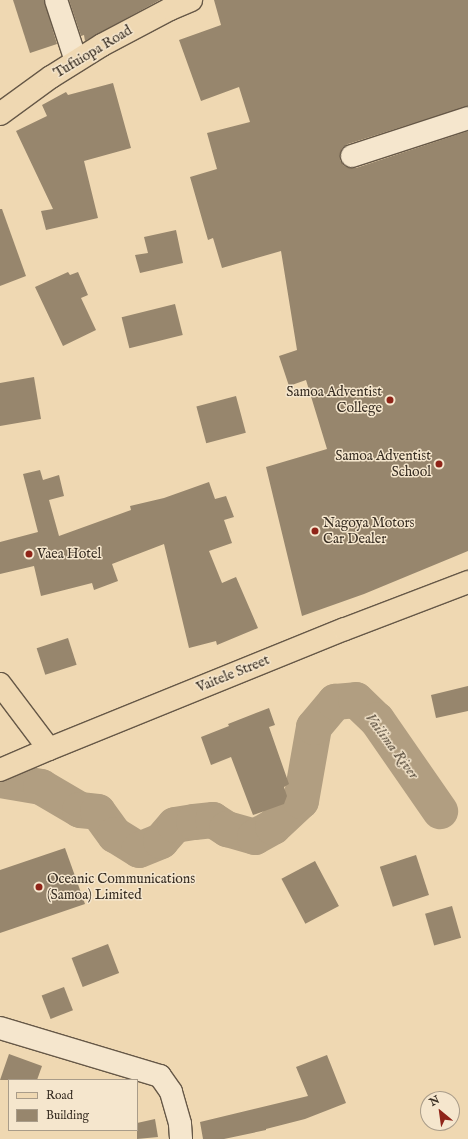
<!DOCTYPE html>
<style>
body{margin:0}
#map{position:relative;width:468px;height:1139px;overflow:hidden;background:#efd8b2;font-family:"IM FELL English",serif}
div>[style]{position:absolute}
.river>*{height:36px;margin:-18px;padding:0 18px;transform-origin:18px;border-radius:18px;background:#b19e81}
.building>*{inset:0;background:#97866d;transform-origin:0 0}
.roads{filter:drop-shadow(1px 0 #665847) drop-shadow(-1px 0 #665847) drop-shadow(0 1px #665847) drop-shadow(0 -1px #665847)}
.minor>*{height:22px;margin:-11px;padding:0 11px;transform-origin:11px;border-radius:11px;background:#f5e6cd}
.major>*{height:22px;margin:-11px;padding:0 11px;transform-origin:11px;border-radius:11px;background:#efd8b2}
.dots>*{width:11px;height:11px;translate:-50% -50%;box-sizing:border-box;border:2px solid #f5e6cd;border-radius:50%}
span{translate:-50% -50%;white-space:nowrap;text-align:center;line-height:1.15;-webkit-text-stroke:3px #f5e6cd;paint-order:stroke}
.street-label{font-size:14px;color:#382e23}
.poi-label{font-size:14px;color:#382e23}
.right{translate:-100% -50%;text-align:right}
.left{translate:0 -50%;text-align:left}
.water-label{font-size:15px;color:#564a3a;font-style:italic}
.legend{position:absolute;left:8px;top:1079px;width:130px;height:52px;box-sizing:border-box;background:#f5e6cd;border:1px solid #a99c89;margin:0;padding:5px 7px;list-style:none;font-size:12px;color:#382e23}
.legend li{display:flex;align-items:center;gap:8px;height:20px}
.legend b{width:20px;border:1px solid #a99c89}
.north{position:absolute;left:420px;top:1091px;width:40px;height:40px;box-sizing:border-box;background:#f5e6cd;border:1px solid #a99c89;border-radius:50%;rotate:331deg;font-size:11px;font-weight:700;line-height:16px;text-align:center;color:#382e23}
.north::after{content:'';display:block;margin:auto;width:14px;height:18px;background:#8f2418;clip-path:polygon(50% 0,100% 100%,50% 72%,0 100%)}
</style>
<div id="map">
<div class="river">
<i style="left:0;top:780px;width:42px;rotate:9.7deg"></i>
<i style="left:41px;top:787px;width:45px;rotate:30.5deg"></i>
<i style="left:80px;top:810px;width:18px;rotate:6deg"></i>
<i style="left:98px;top:812px;width:29px;rotate:54deg"></i>
<i style="left:115px;top:835px;width:28px;rotate:32deg"></i>
<i style="left:139px;top:850px;width:24px;rotate:-22deg"></i>
<i style="left:161px;top:841px;width:21px;rotate:-49deg"></i>
<i style="left:175px;top:825px;width:19px;rotate:-9deg"></i>
<i style="left:194px;top:822px;width:19px;rotate:-6deg"></i>
<i style="left:213px;top:820px;width:17px;rotate:33deg"></i>
<i style="left:227px;top:829px;width:29px;rotate:16deg"></i>
<i style="left:255px;top:837px;width:21px;rotate:-29deg"></i>
<i style="left:273px;top:827px;width:38px;rotate:-43deg"></i>
<i style="left:301px;top:801px;width:75px;rotate:-80deg"></i>
<i style="left:314px;top:727px;width:33px;rotate:-50deg"></i>
<i style="left:335px;top:702px;width:21px;rotate:-5deg"></i>
<i style="left:356px;top:700px;width:29px;rotate:44deg"></i>
<i style="left:377px;top:720px;width:111px;rotate:55.3deg"></i>
</div>
<div class="building">
<i style="clip-path:polygon(13px 0,44px 0,57px 44px,30px 53px)"></i>
<i style="clip-path:polygon(69px 0,160px 0,85px 41px,84px 35px,81px 36px)"></i>
<i style="clip-path:polygon(214px 0,468px 0,468px 106px,348px 144px,342px 148px,340px 154px,340px 160px,344px 166px,350px 168px,356px 168px,468px 131px,468px 551px,364px 594px,302px 616px,266px 467px,327px 449px,306px 380px,289px 386px,279px 356px,297px 350px,281px 251px,222px 268px,213px 238px,208px 240px,190px 177px,217px 169px,207px 133px,250px 122px,239px 87px,201px 101px,179px 40px,221px 25px)"></i>
<i style="clip-path:polygon(113px 83px,131px 148px,84px 161px,98px 218px,46px 230px,41px 211px,53px 209px,16px 131px,47px 116px,42px 105px,66px 92px,68px 95px)"></i>
<i style="clip-path:polygon(0 209px,2px 209px,26px 276px,0 286px)"></i>
<i style="clip-path:polygon(176px 230px,183px 263px,140px 273px,135px 255px,148px 253px,144px 237px)"></i>
<i style="clip-path:polygon(68px 272px,70px 275px,78px 272px,88px 295px,81px 298px,96px 330px,63px 346px,35px 287px)"></i>
<i style="left:175px;top:304px;width:32px;height:55px;rotate:76deg"></i>
<i style="clip-path:polygon(34px 377px,41px 419px,0 426px,0 383px)"></i>
<i style="left:236px;top:396px;width:38px;height:41px;rotate:75deg"></i>
<i style="clip-path:polygon(40px 470px,43px 480px,59px 475px,64px 496px,49px 500px,59px 536px,131px 510px,130px 506px,164px 498px,209px 482px,215px 499px,226px 496px,234px 517px,224px 520px,232px 543px,209px 551px,222px 583px,236px 577px,258px 628px,217px 645px,216px 641px,189px 648px,164px 544px,112px 564px,118px 581px,94px 590px,92px 583px,41px 596px,34px 566px,0 574px,0 542px,38px 532px,23px 474px)"></i>
<i style="left:68px;top:638px;width:28px;height:33px;rotate:72deg"></i>
<i style="clip-path:polygon(468px 686px,468px 711px,436px 718px,431px 695px)"></i>
<i style="clip-path:polygon(269px 708px,275px 725px,269px 727px,289px 784px,284px 787px,287px 796px,284px 804px,253px 815px,231px 757px,211px 765px,201px 737px,229px 726px,228px 724px)"></i>
<i style="clip-path:polygon(65px 848px,85px 904px,0 933px,0 870px)"></i>
<i style="left:416px;top:855px;width:42px;height:38px;rotate:72deg"></i>
<i style="left:315px;top:861px;width:51px;height:38px;rotate:62deg"></i>
<i style="left:452px;top:906px;width:33px;height:28px;rotate:74deg"></i>
<i style="left:108px;top:944px;width:31px;height:39px;rotate:69deg"></i>
<i style="left:64px;top:987px;width:25px;height:24px;rotate:69deg"></i>
<i style="clip-path:polygon(9px 1054px,42px 1066px,37px 1080px,0 1080px)"></i>
<i style="clip-path:polygon(327px 1055px,346px 1103px,305px 1119px,266px 1129px,266px 1130px,224px 1139px,203px 1139px,200px 1122px,308px 1096px,296px 1067px)"></i>
<i style="clip-path:polygon(155px 1119px,158px 1137px,137px 1139px,137px 1123px)"></i>
</div>
<div class="roads">
<div class="minor">
<i style="left:56px;top:0;width:64px;rotate:71.8deg"></i>
<i style="left:352px;top:156px;width:122px;rotate:-18.1deg"></i>
<i style="left:0;top:1028px;width:167px;rotate:16.7deg"></i>
<i style="left:160px;top:1076px;width:19px;rotate:55deg"></i>
<i style="left:171px;top:1092px;width:33px;rotate:74deg"></i>
<i style="left:180px;top:1124px;width:15px;rotate:86deg"></i>
</div>
<div class="major">
<i style="left:0;top:114px;width:63px;rotate:-36deg"></i>
<i style="left:51px;top:77px;width:60px;rotate:-32.1deg"></i>
<i style="left:102px;top:45px;width:77px;rotate:-27.9deg"></i>
<i style="left:170px;top:9px;width:23px;rotate:-23deg"></i>
<i style="left:0;top:684px;width:81px;rotate:53deg"></i>
<i style="left:0;top:770px;width:53px;rotate:-23.2deg"></i>
<i style="left:49px;top:749px;width:319px;rotate:-22.1deg"></i>
<i style="left:345px;top:629px;width:132px;rotate:-20.9deg"></i>
</div>
</div>
<div class="dots">
<i style="left:390px;top:400px;background:#8f2418"></i>
<i style="left:439px;top:464px;background:#8f2418"></i>
<i style="left:315px;top:531px;background:#8f2418"></i>
<i style="left:29px;top:554px;background:#8f2418"></i>
<i style="left:39px;top:887px;background:#8f2418"></i>
</div>
<div class="street-label">
<span style="left:93px;top:52px;rotate:-31deg">Tufuiopa Road</span>
<span style="left:233px;top:674px;rotate:-22deg">Vaitele Street</span>
</div>
<div class="poi-label">
<span class="right" style="left:382px;top:400px">Samoa Adventist<br>College</span>
<span class="right" style="left:431px;top:464px">Samoa Adventist<br>School</span>
<span class="left" style="left:323px;top:531px">Nagoya Motors<br>Car Dealer</span>
<span class="left" style="left:37px;top:554px">Vaea Hotel</span>
<span class="left" style="left:47px;top:887px">Oceanic Communications<br>(Samoa) Limited</span>
</div>
<div class="water-label">
<span style="left:392px;top:746px;rotate:53deg">Vailima River</span>
</div>
<ul class="legend">
<li><b style="height:5px;background:#efd8b2"></b>Road</li>
<li><b style="height:11px;background:#97866d"></b>Building</li>
</ul>
<div class="north">N</div>
</div>
